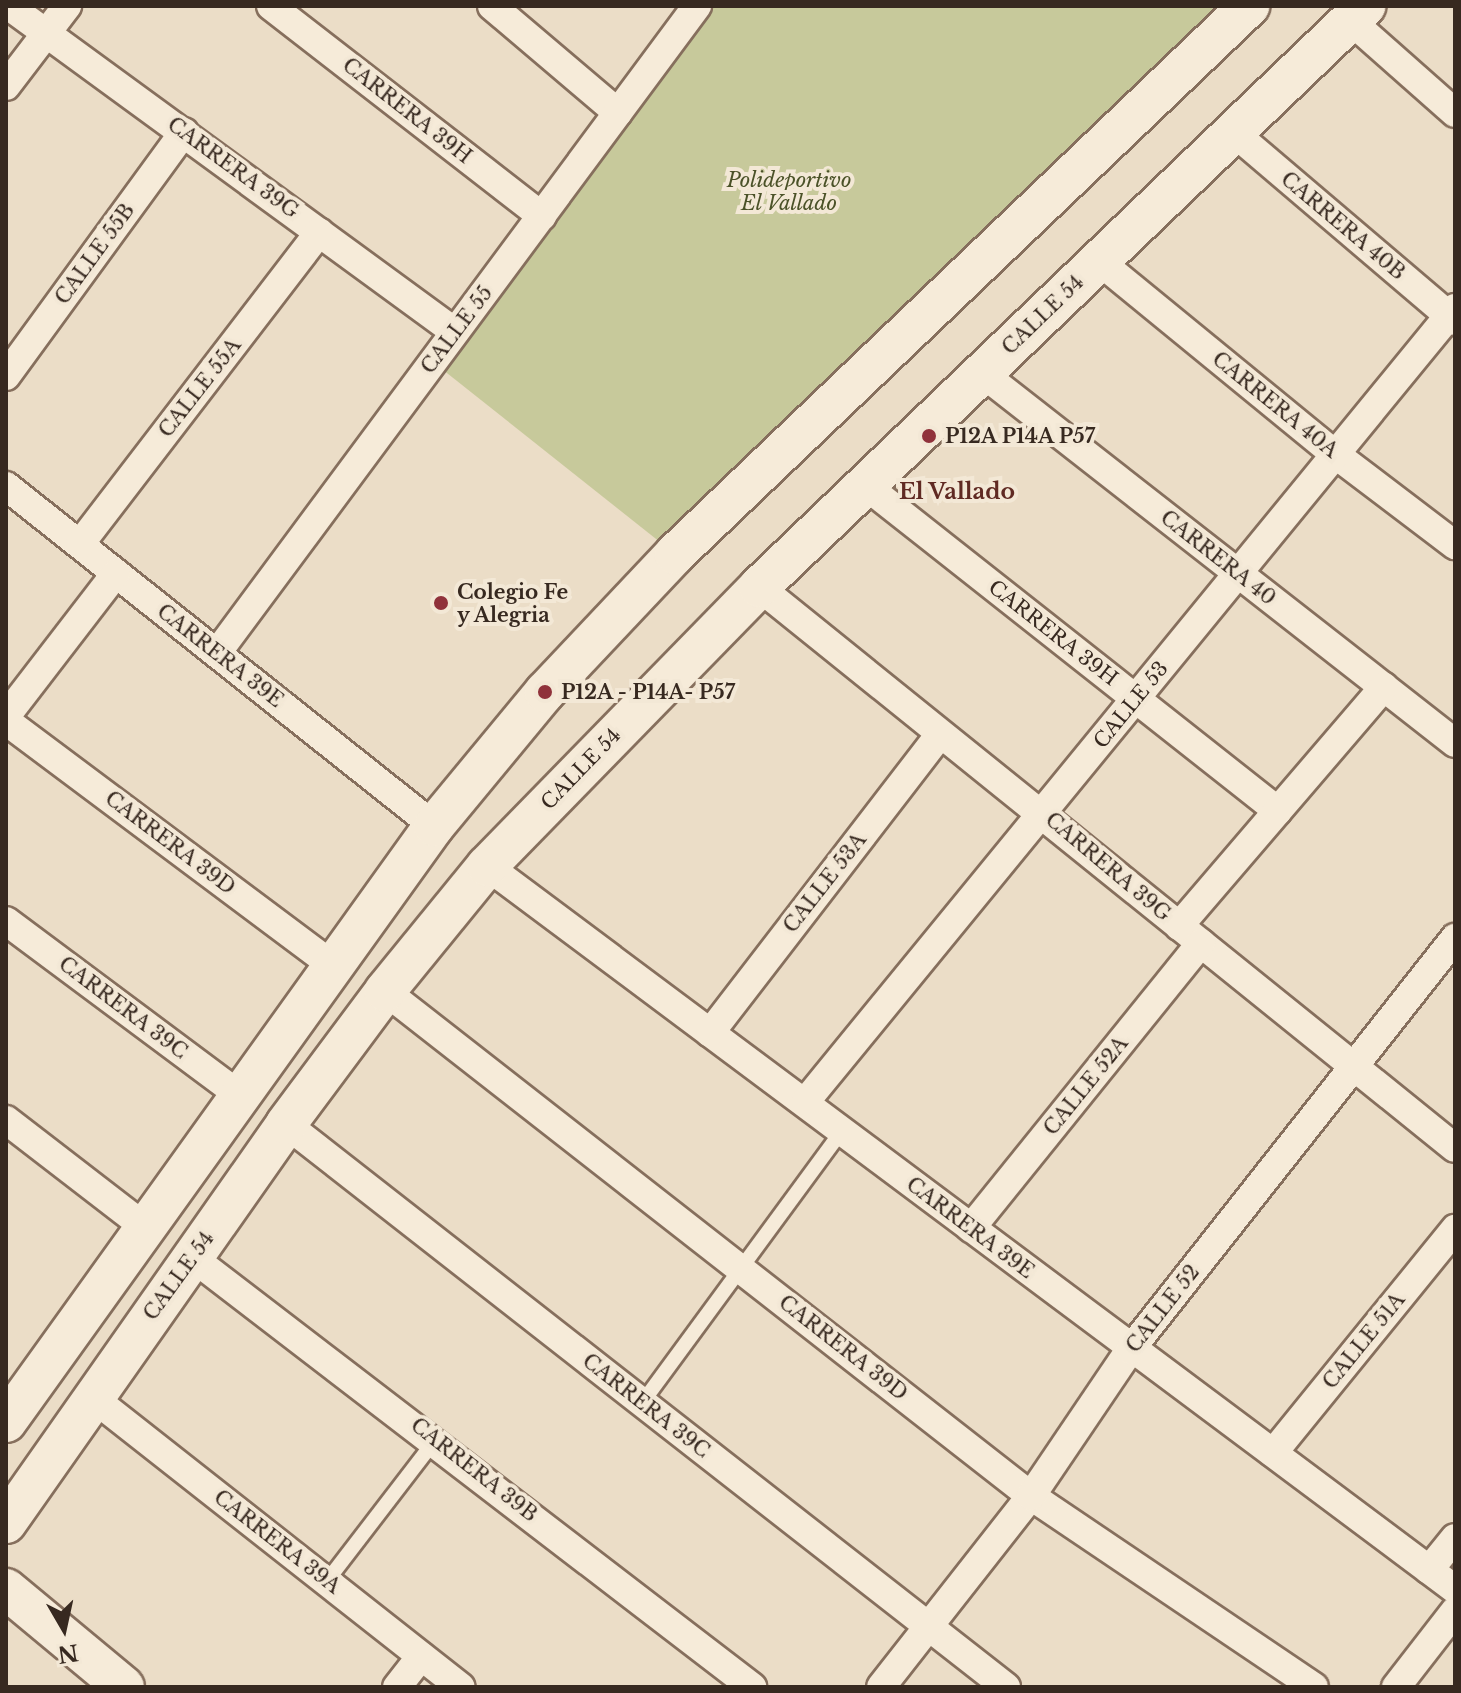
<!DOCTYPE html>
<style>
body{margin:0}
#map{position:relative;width:1461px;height:1693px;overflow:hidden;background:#ebddc7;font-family:"Libre Baskerville",serif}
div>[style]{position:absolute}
.green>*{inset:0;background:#c7c99b}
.roads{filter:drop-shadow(2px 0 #866f5d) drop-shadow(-2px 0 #866f5d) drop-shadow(0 2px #866f5d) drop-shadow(0 -2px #866f5d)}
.lane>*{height:14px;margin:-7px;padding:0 7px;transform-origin:7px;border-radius:7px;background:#f6ebd9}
.street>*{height:28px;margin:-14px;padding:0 14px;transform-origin:14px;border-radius:14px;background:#f6ebd9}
.secondary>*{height:40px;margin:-20px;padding:0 20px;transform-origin:20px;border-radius:20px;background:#f6ebd9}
.dots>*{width:22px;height:22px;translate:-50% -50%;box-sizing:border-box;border:4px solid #f3e8d6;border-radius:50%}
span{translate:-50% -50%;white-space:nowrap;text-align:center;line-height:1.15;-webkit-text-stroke:8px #f3e8d6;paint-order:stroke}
.street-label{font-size:20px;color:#372920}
.park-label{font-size:20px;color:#4b5228;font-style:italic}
.poi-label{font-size:20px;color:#372920;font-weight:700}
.left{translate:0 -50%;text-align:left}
.neighbourhood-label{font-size:22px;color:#602a23;font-weight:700}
.frame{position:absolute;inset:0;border:8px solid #372920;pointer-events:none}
.north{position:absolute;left:24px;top:1589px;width:80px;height:80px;-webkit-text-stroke:6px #f3e8d6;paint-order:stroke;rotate:171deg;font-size:22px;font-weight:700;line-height:32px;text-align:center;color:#372920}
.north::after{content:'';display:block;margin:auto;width:28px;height:36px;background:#372920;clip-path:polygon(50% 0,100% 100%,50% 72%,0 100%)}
</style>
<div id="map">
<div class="green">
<i style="clip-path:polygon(697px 6px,1249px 6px,675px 554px,433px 362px)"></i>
</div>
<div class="roads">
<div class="lane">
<i style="left:642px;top:1403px;width:338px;rotate:-53.7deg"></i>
<i style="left:327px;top:1581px;width:178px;rotate:-52.5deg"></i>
</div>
<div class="street">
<i style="left:9px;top:6px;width:552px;rotate:36.16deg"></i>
<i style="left:271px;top:6px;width:343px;rotate:37.8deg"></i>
<i style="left:492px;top:6px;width:165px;rotate:40.3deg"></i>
<i style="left:1350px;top:20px;width:140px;rotate:41.5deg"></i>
<i style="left:6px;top:86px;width:101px;rotate:-52.7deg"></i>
<i style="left:1232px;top:131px;width:293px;rotate:40.4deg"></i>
<i style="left:1099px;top:261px;width:305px;rotate:39.3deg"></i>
<i style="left:1335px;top:454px;width:151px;rotate:37.2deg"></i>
<i style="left:982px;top:373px;width:601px;rotate:38.03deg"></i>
<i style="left:6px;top:376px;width:302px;rotate:-53.9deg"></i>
<i style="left:865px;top:485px;width:526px;rotate:38.29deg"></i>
<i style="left:6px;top:486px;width:547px;rotate:38.46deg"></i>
<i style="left:80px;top:544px;width:393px;rotate:-52.5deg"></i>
<i style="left:759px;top:587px;width:894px;rotate:38.87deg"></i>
<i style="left:217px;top:653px;width:806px;rotate:-53.43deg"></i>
<i style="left:6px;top:716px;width:180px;rotate:-52.4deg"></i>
<i style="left:6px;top:721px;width:409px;rotate:36.8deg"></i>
<i style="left:487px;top:866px;width:1208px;rotate:36.76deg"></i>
<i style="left:6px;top:921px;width:293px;rotate:36.7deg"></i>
<i style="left:1179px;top:926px;width:315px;rotate:-49.4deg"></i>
<i style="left:385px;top:991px;width:820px;rotate:38.02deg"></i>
<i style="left:1031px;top:1496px;width:341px;rotate:34deg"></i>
<i style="left:710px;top:1033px;width:377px;rotate:-52.4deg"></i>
<i style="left:806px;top:1101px;width:1025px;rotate:-50.7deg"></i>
<i style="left:6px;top:1120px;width:177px;rotate:37.6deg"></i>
<i style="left:286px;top:1124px;width:914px;rotate:38.02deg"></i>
<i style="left:971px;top:1228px;width:366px;rotate:-51.1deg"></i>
<i style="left:193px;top:1258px;width:705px;rotate:37.5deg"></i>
<i style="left:92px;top:1397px;width:469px;rotate:38.2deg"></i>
<i style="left:1273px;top:1453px;width:289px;rotate:-50.9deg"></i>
<i style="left:1429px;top:1570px;width:41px;rotate:-50.9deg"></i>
<i style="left:397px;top:1687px;width:39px;rotate:-52deg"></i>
<i style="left:881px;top:1687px;width:243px;rotate:-51.9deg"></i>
<i style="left:1031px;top:1496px;width:176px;rotate:-55.9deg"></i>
<i style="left:1130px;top:1350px;width:525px;rotate:-51.73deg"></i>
<i style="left:1396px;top:1687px;width:96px;rotate:-52.2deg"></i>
</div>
<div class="secondary">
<i style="left:6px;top:1422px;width:734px;rotate:-54.32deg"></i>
<i style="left:434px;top:826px;width:174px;rotate:-50.4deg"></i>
<i style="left:545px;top:692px;width:190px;rotate:-46.7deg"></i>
<i style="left:675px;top:554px;width:794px;rotate:-43.67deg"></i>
<i style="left:6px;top:1523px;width:487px;rotate:-54.9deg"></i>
<i style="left:286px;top:1124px;width:166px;rotate:-53.3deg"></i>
<i style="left:385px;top:991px;width:161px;rotate:-50.8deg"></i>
<i style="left:487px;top:866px;width:390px;rotate:-45.7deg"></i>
<i style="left:759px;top:587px;width:840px;rotate:-43.79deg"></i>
<i style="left:6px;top:1589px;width:153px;rotate:39.7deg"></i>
</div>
</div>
<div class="dots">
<i style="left:929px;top:436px;background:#90323b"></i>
<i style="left:441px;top:603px;background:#90323b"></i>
<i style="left:545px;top:692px;background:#90323b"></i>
</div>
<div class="street-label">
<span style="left:407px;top:111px;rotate:38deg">CARRERA 39H</span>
<span style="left:233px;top:168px;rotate:36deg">CARRERA 39G</span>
<span style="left:1343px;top:226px;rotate:40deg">CARRERA 40B</span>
<span style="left:95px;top:254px;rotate:-54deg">CALLE 55B</span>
<span style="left:1043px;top:315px;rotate:-44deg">CALLE 54</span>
<span style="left:457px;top:330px;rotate:-53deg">CALLE 55</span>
<span style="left:200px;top:388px;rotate:-52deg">CALLE 55A</span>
<span style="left:1275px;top:405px;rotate:39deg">CARRERA 40A</span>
<span style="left:1218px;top:558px;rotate:38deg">CARRERA 40</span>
<span style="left:1053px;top:633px;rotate:38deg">CARRERA 39H</span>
<span style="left:220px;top:656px;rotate:38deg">CARRERA 39E</span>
<span style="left:1131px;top:705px;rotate:-51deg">CALLE 53</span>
<span style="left:581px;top:769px;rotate:-46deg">CALLE 54</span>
<span style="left:170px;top:843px;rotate:37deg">CARRERA 39D</span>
<span style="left:1108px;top:867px;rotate:40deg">CARRERA 39G</span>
<span style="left:825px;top:883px;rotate:-52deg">CALLE 53A</span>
<span style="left:123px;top:1008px;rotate:37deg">CARRERA 39C</span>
<span style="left:1086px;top:1086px;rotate:-51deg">CALLE 52A</span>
<span style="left:970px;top:1228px;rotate:37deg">CARRERA 39E</span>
<span style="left:179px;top:1276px;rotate:-54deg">CALLE 54</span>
<span style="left:1163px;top:1309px;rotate:-52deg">CALLE 52</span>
<span style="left:1364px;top:1341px;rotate:-51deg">CALLE 51A</span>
<span style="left:843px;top:1348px;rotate:38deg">CARRERA 39D</span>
<span style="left:646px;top:1406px;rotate:38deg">CARRERA 39C</span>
<span style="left:474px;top:1470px;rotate:38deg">CARRERA 39B</span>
<span style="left:277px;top:1542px;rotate:38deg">CARRERA 39A</span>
</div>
<div class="park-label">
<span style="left:789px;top:192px">Polideportivo<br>El Vallado</span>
</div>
<div class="poi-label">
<span class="left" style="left:945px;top:436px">P12A P14A P57</span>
<span class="left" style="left:457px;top:604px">Colegio Fe<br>y Alegria</span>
<span class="left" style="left:561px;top:692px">P12A - P14A- P57</span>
</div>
<div class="neighbourhood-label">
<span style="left:957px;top:492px">El Vallado</span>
</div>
<div class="frame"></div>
<div class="north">N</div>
</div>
